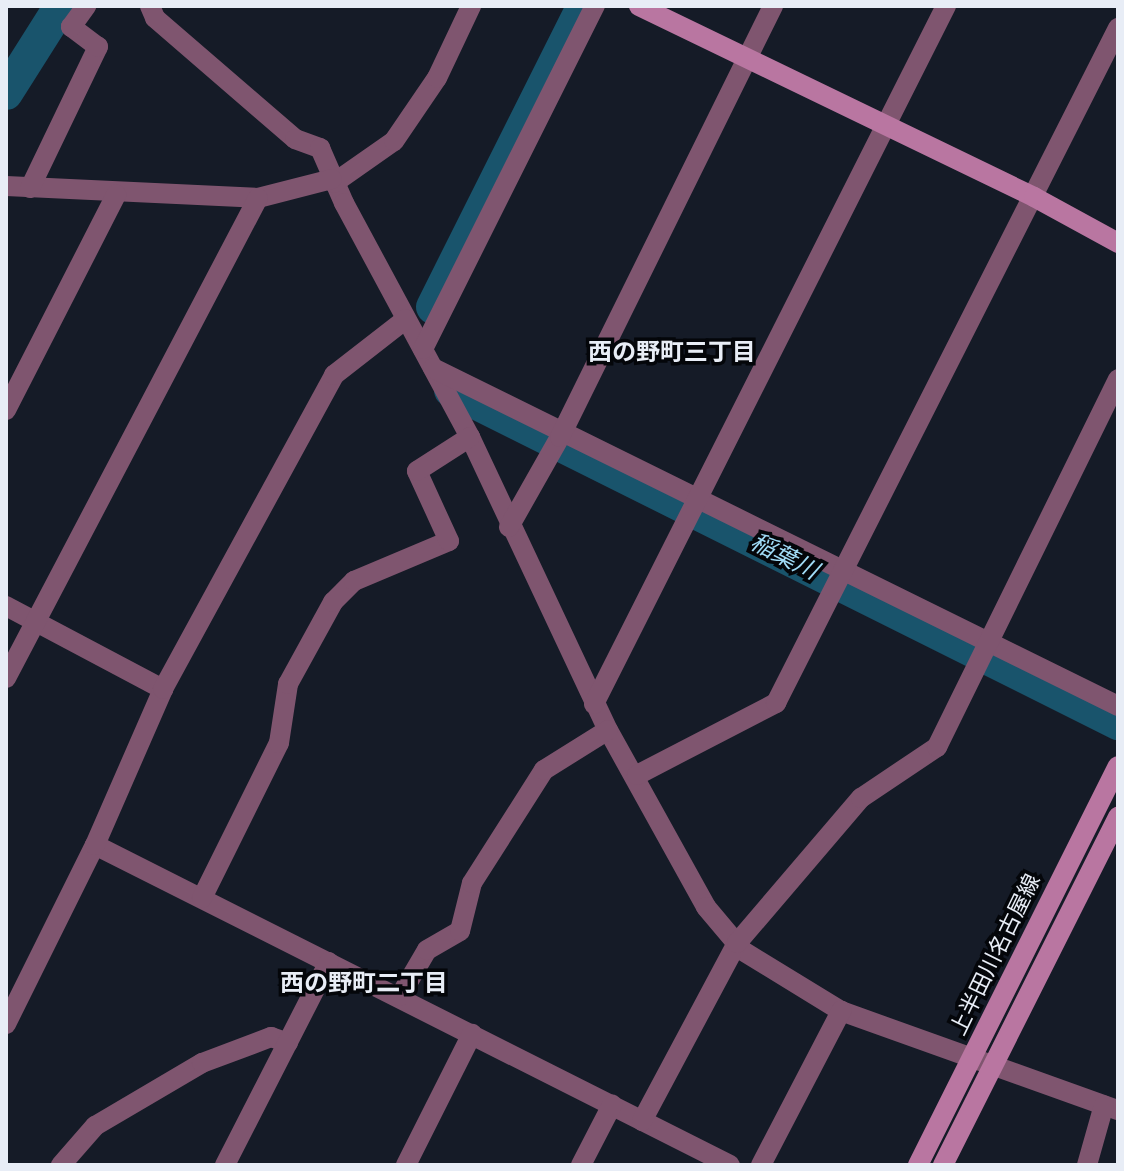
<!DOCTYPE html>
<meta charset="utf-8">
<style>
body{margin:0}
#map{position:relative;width:1124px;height:1171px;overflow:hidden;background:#151b27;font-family:Karla,"Noto Sans JP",sans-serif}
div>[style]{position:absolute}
.river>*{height:34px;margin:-17px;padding:0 17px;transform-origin:17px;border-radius:17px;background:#19546c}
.street>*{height:20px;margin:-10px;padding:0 10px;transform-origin:10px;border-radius:10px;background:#7f556f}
.secondary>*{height:20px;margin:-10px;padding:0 10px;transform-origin:10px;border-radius:10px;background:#b976a1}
span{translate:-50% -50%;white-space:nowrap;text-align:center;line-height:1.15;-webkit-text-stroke:7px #04060a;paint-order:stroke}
.street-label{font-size:22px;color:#e8edf6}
.neighbourhood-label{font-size:24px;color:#e8edf6;font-weight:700}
.water-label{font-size:24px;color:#a0dbf6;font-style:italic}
.frame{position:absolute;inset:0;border:8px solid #e8edf6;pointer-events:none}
</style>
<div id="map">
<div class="river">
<i style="left:6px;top:93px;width:103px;rotate:-57.7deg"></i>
<i style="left:433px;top:307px;width:335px;rotate:-63.4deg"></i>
<i style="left:451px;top:390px;width:746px;rotate:26.53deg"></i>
</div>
<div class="street">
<i style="left:150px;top:6px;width:13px;rotate:67deg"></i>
<i style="left:155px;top:18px;width:185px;rotate:40.8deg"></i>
<i style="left:295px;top:139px;width:27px;rotate:20deg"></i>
<i style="left:320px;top:148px;width:60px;rotate:66.4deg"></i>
<i style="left:344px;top:203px;width:266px;rotate:61.7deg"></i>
<i style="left:470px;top:437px;width:324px;rotate:64.8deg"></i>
<i style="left:608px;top:730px;width:202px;rotate:61deg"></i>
<i style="left:706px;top:907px;width:57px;rotate:49.9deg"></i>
<i style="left:743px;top:951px;width:115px;rotate:31.5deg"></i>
<i style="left:841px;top:1011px;width:294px;rotate:19.7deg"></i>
<i style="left:334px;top:183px;width:73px;rotate:-35deg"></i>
<i style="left:394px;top:141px;width:76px;rotate:-55.7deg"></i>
<i style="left:437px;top:78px;width:80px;rotate:-64.7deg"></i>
<i style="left:6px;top:186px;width:252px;rotate:2.7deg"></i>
<i style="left:258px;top:198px;width:76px;rotate:-14.4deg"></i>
<i style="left:30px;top:188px;width:157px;rotate:-64.3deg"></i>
<i style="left:98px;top:47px;width:34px;rotate:-143deg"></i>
<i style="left:71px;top:27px;width:26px;rotate:-54deg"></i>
<i style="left:423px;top:349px;width:384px;rotate:-63.4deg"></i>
<i style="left:433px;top:368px;width:764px;rotate:26.26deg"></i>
<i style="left:6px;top:410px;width:242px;rotate:-62.9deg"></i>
<i style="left:509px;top:527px;width:103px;rotate:-60.5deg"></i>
<i style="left:560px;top:437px;width:481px;rotate:-63.7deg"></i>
<i style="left:6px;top:606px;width:178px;rotate:27.9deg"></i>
<i style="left:6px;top:678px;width:542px;rotate:-62.3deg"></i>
<i style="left:594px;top:704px;width:782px;rotate:-63.24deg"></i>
<i style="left:637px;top:775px;width:157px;rotate:-27.4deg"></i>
<i style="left:776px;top:703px;width:757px;rotate:-63.13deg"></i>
<i style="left:95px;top:845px;width:711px;rotate:26.75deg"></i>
<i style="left:202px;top:898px;width:173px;rotate:-63.6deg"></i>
<i style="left:279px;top:743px;width:60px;rotate:-81.3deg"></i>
<i style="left:288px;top:684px;width:94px;rotate:-61.2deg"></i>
<i style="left:333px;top:602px;width:30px;rotate:-45deg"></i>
<i style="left:354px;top:581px;width:103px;rotate:-22.8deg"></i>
<i style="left:449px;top:541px;width:77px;rotate:-114.6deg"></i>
<i style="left:417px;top:471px;width:63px;rotate:-32.7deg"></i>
<i style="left:400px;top:996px;width:53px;rotate:-59.6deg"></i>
<i style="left:427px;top:950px;width:38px;rotate:-30deg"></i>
<i style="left:460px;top:931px;width:49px;rotate:-76deg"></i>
<i style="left:472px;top:883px;width:134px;rotate:-57.5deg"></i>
<i style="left:544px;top:770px;width:75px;rotate:-32deg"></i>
<i style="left:6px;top:1024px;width:200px;rotate:-63.6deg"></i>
<i style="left:95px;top:845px;width:170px;rotate:-66.4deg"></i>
<i style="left:163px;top:689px;width:358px;rotate:-61.4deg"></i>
<i style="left:334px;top:375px;width:91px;rotate:-37.9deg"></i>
<i style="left:642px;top:1121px;width:202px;rotate:-61.9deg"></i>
<i style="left:737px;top:943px;width:191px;rotate:-49.5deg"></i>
<i style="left:861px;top:798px;width:92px;rotate:-33.9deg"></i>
<i style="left:937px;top:747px;width:410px;rotate:-63.8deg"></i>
<i style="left:61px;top:1165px;width:52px;rotate:-48.9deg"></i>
<i style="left:95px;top:1126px;width:124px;rotate:-30.5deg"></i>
<i style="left:202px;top:1063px;width:74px;rotate:-20.6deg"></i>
<i style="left:271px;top:1037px;width:18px;rotate:19deg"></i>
<i style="left:225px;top:1165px;width:228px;rotate:-62.9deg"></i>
<i style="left:406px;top:1165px;width:147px;rotate:-63.3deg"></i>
<i style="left:581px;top:1165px;width:68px;rotate:-62.7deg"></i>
<i style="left:761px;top:1165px;width:174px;rotate:-62.5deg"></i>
<i style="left:1087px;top:1165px;width:62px;rotate:-74.2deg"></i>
</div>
<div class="secondary">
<i style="left:639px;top:6px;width:439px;rotate:25.8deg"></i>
<i style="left:1034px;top:197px;width:96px;rotate:28.7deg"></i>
<i style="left:918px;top:1165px;width:446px;rotate:-63.4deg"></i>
<i style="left:943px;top:1165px;width:390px;rotate:-63.3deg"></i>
</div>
<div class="street-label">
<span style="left:996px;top:955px;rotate:-64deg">上半田川名古屋線</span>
</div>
<div class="neighbourhood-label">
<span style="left:672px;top:353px">西の野町三丁目</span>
<span style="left:364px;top:984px">西の野町二丁目</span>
</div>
<div class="water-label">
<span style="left:784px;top:557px;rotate:27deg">稲葉川</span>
</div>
<div class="frame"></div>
</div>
